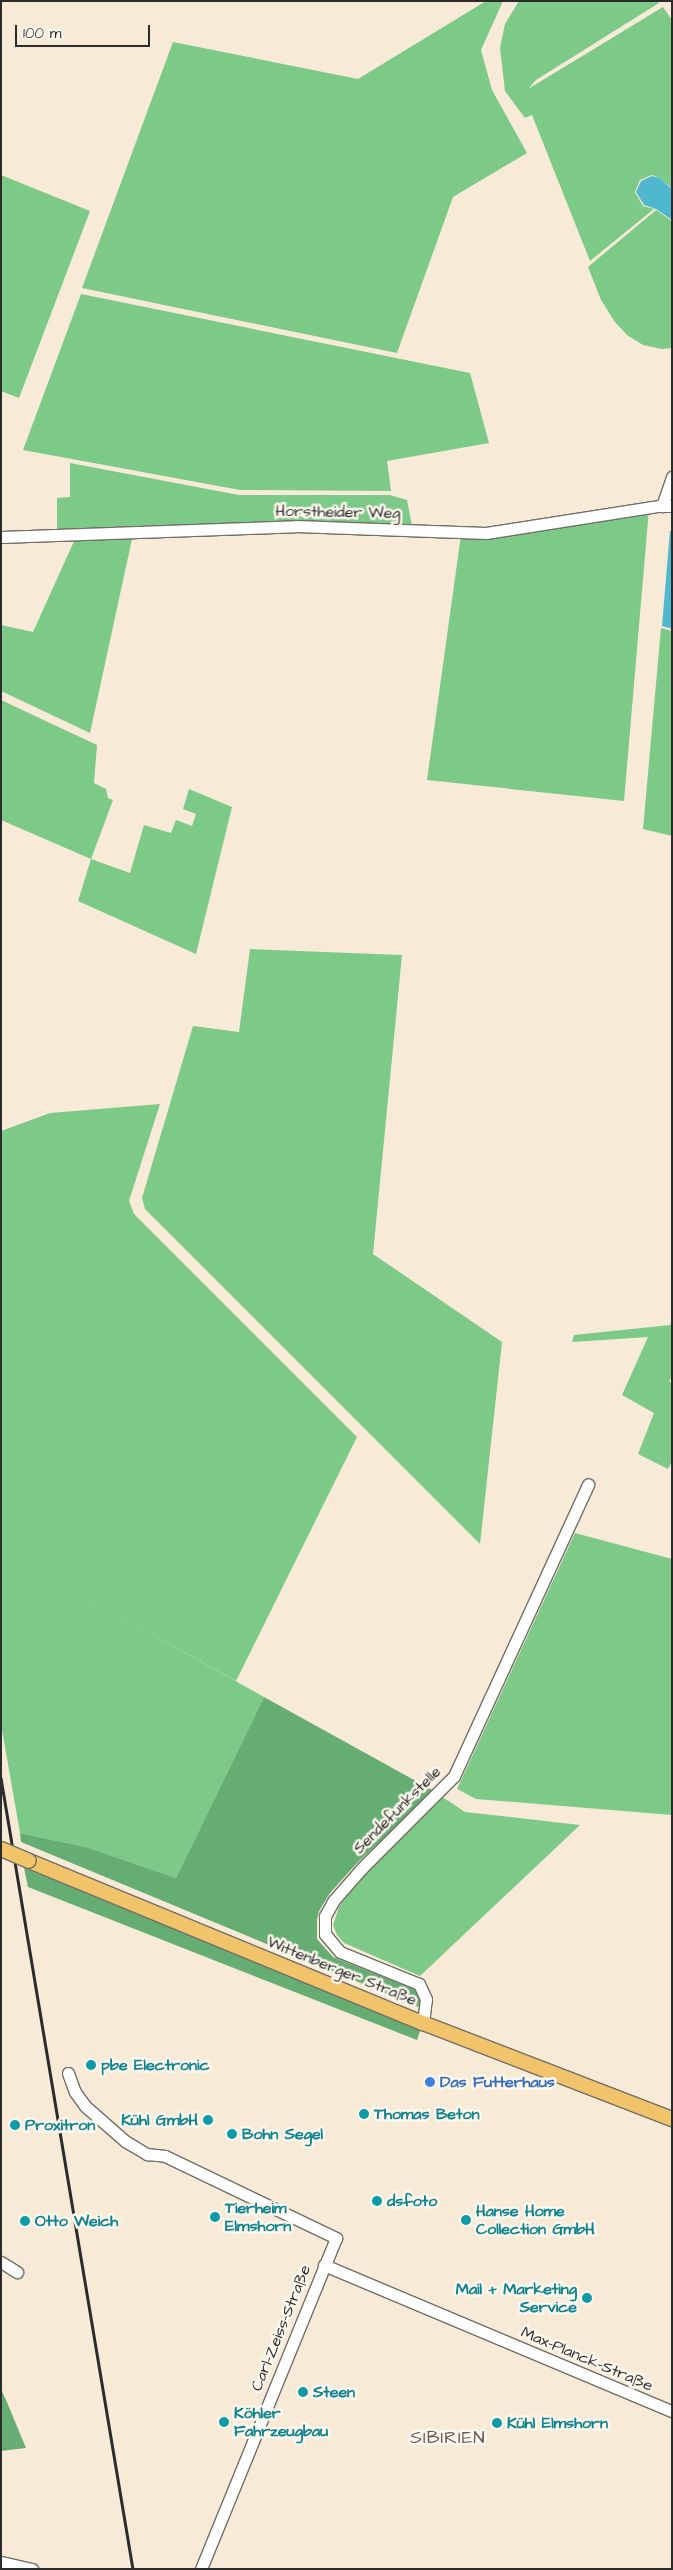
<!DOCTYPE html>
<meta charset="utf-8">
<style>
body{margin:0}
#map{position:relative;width:673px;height:2570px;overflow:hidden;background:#f7ebd7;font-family:"Architects Daughter",sans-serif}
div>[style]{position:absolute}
.green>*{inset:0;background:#7dc988}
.forest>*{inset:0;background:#66ad74}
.water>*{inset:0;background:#50b8ce}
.roads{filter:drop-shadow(1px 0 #726e67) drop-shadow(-1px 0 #726e67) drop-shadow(0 1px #726e67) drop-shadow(0 -1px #726e67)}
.minor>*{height:11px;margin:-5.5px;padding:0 5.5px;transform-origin:5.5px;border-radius:5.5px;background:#fff}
.major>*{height:14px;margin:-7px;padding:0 7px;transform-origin:7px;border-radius:7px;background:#f1c36a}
.rail>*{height:2.5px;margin:-1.25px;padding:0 1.25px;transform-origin:1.25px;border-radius:1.25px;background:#2b2b2b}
.bridges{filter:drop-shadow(1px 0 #726e67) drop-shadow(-1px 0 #726e67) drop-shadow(0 1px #726e67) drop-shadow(0 -1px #726e67)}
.major-bridge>*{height:14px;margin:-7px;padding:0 7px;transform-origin:7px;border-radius:7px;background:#f1c36a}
.dots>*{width:14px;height:14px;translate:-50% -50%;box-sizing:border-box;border:2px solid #fbf7ec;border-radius:50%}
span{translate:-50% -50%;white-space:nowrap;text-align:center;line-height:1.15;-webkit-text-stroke:5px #fbf7ec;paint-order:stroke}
.street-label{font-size:16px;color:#2b2b2b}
.culture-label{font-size:16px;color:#0d838f;font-weight:700}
.left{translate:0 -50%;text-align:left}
.right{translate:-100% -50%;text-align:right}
.shop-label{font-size:16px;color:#366cbe;font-weight:700}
.neighbourhood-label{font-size:18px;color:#695756;letter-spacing:1px}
.frame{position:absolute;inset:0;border:2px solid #2b2b2b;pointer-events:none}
.scale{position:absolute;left:15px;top:25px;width:135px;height:22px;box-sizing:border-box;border:2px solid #2b2b2b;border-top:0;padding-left:6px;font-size:15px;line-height:18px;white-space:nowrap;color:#2b2b2b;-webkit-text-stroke:4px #fbf7ec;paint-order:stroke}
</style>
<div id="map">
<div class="green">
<i style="clip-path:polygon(486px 1px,503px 1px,481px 50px,492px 90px,527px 153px,453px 197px,397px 353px,82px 288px,173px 42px,358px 79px)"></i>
<i style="clip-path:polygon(519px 1px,657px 1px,659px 3px,536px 80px,528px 89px,663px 7px,672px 20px,672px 188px,660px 178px,652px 175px,640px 180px,635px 192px,643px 206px,654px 209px,590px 261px,532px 115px,525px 118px,505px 91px,500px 48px,505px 24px)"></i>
<i style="clip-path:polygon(1px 175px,90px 211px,19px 398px,1px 391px)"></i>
<i style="clip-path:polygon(656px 210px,672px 221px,672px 348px,662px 349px,643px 345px,627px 335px,615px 322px,601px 300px,588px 267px)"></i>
<i style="clip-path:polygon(81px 294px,470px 373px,489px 443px,387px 461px,391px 491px,240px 490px,23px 450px)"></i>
<i style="clip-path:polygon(70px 463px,239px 495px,390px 495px,407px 500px,412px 526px,57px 532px,57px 498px,70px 497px)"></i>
<i style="clip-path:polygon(649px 509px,624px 801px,427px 780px,461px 535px)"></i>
<i style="clip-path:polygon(75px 539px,132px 539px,90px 733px,1px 691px,1px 625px,33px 632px)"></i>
<i style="clip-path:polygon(661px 628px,672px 631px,672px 836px,643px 829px)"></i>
<i style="clip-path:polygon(1px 700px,97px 745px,94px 783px,106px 789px,108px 798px,113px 800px,91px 859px,130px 873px,144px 825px,171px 833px,176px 820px,192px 826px,196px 814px,183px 809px,189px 789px,232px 807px,196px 954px,78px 901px,91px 859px,1px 820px)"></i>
<i style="clip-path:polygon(250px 949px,402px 955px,373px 1254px,502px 1342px,480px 1544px,145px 1209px,142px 1198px,193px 1026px,239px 1032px)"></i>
<i style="clip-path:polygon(160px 1104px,129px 1201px,134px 1214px,357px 1437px,236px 1681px,74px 1591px,264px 1697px,176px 1878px,86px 1847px,20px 1833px,1px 1724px,1px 1131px,50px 1113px)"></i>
<i style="clip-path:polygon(672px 1320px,672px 1377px,669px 1381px,672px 1383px,672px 1461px,668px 1469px,638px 1454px,654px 1413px,622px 1395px,648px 1337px,572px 1342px,574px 1335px,670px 1325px)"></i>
<i style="clip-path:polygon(575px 1533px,672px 1559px,672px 1815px,476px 1799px,457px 1789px)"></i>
<i style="clip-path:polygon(441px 1796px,465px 1812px,580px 1825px,420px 1976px,344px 1943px,337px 1935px,333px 1925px,339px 1907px,349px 1892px)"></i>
</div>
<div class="forest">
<i style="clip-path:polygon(264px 1697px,434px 1791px,357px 1863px,330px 1893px,319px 1911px,317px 1920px,317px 1939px,333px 1957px,416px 1990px,421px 1998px,421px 2008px,21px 1842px,20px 1833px,86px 1847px,176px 1878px)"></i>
<i style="clip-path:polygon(24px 1868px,421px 2028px,417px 2040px,28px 1887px)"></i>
<i style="clip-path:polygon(1px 2389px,6px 2400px,26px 2448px,1px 2451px)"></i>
</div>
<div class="water">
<i style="clip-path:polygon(652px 176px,660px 178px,672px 189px,672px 220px,656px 209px,644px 205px,636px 192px,641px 181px)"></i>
<i style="clip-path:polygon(670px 531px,672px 531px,672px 629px,662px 626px)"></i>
</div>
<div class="roads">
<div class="minor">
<i style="left:662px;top:506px;width:31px;rotate:-71deg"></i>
<i style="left:1px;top:537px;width:295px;rotate:-2.1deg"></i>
<i style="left:296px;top:526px;width:190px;rotate:2.1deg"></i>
<i style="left:486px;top:533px;width:175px;rotate:-8.9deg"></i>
<i style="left:659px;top:506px;width:13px"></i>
<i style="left:423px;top:2023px;width:24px;rotate:-83deg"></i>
<i style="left:426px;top:1999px;width:17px;rotate:-115deg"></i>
<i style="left:419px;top:1984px;width:85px;rotate:-157.9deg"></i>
<i style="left:340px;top:1952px;width:23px;rotate:-130deg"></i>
<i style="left:325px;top:1934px;width:18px;rotate:-90deg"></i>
<i style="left:325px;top:1916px;width:18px;rotate:-61deg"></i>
<i style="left:334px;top:1900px;width:43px;rotate:-48.8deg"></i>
<i style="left:362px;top:1868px;width:130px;rotate:-45deg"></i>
<i style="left:454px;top:1776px;width:321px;rotate:-65.3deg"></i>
<i style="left:68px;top:2073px;width:20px;rotate:70deg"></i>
<i style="left:75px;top:2092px;width:17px;rotate:54deg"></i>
<i style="left:85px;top:2106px;width:53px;rotate:41.2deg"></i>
<i style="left:125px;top:2141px;width:26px;rotate:31deg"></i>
<i style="left:147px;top:2154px;width:18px;rotate:6deg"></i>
<i style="left:165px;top:2156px;width:190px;rotate:25.6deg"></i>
<i style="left:336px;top:2238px;width:357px;rotate:112.2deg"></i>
<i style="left:1px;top:2262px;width:19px;rotate:32deg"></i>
<i style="left:324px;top:2265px;width:377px;rotate:22.8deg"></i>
<i style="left:1px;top:2562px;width:32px;rotate:13deg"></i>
</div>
<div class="major">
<i style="left:29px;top:1861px;width:426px;rotate:22.4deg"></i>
<i style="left:423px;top:2023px;width:267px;rotate:21.1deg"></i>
</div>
</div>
<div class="rail">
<i style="left:1px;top:1778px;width:802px;rotate:80.53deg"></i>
</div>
<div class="bridges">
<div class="major-bridge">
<i style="left:1px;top:1849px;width:30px;rotate:23deg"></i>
</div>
</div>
<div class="dots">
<i style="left:91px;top:2065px;background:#0f9aa8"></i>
<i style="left:430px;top:2082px;background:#3f7fe0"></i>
<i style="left:364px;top:2114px;background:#0f9aa8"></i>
<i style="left:208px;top:2120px;background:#0f9aa8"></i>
<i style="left:15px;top:2125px;background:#0f9aa8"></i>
<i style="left:232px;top:2134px;background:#0f9aa8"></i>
<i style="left:377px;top:2201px;background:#0f9aa8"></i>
<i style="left:215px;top:2217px;background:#0f9aa8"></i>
<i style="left:466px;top:2220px;background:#0f9aa8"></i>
<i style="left:25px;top:2221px;background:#0f9aa8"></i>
<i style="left:587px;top:2298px;background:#0f9aa8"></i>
<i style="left:303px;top:2392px;background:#0f9aa8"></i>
<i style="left:224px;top:2422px;background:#0f9aa8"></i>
<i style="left:497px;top:2423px;background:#0f9aa8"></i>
</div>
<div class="street-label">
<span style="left:338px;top:512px;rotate:1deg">Horstheider Weg</span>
<span style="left:397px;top:1810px;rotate:-45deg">Sendefunkstelle</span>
<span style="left:342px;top:1971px;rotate:22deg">Wittenberger Straße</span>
<span style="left:281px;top:2328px;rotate:-68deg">Carl-Zeiss-Straße</span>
<span style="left:587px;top:2359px;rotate:23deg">Max-Planck-Straße</span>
</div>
<div class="culture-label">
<span class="left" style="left:101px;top:2065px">pbe Electronic</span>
<span class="left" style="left:374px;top:2114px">Thomas Beton</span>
<span class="right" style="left:198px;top:2120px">Kühl GmbH</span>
<span class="left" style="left:25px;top:2125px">Proxitron</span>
<span class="left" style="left:242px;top:2134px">Bohn Segel</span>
<span class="left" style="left:387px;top:2201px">dsfoto</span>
<span class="left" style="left:225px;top:2217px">Tierheim<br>Elmshorn</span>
<span class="left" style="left:476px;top:2220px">Hanse Home<br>Collection GmbH</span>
<span class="left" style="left:35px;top:2221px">Otto Weich</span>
<span class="right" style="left:577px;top:2298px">Mail + Marketing<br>Service</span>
<span class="left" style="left:313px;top:2392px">Steen</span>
<span class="left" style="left:234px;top:2422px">Köhler<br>Fahrzeugbau</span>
<span class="left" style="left:507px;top:2423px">Kühl Elmshorn</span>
</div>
<div class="shop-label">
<span class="left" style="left:440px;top:2082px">Das Futterhaus</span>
</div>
<div class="neighbourhood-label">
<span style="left:448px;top:2438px">SIBIRIEN</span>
</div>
<div class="frame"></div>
<div class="scale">100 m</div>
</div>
